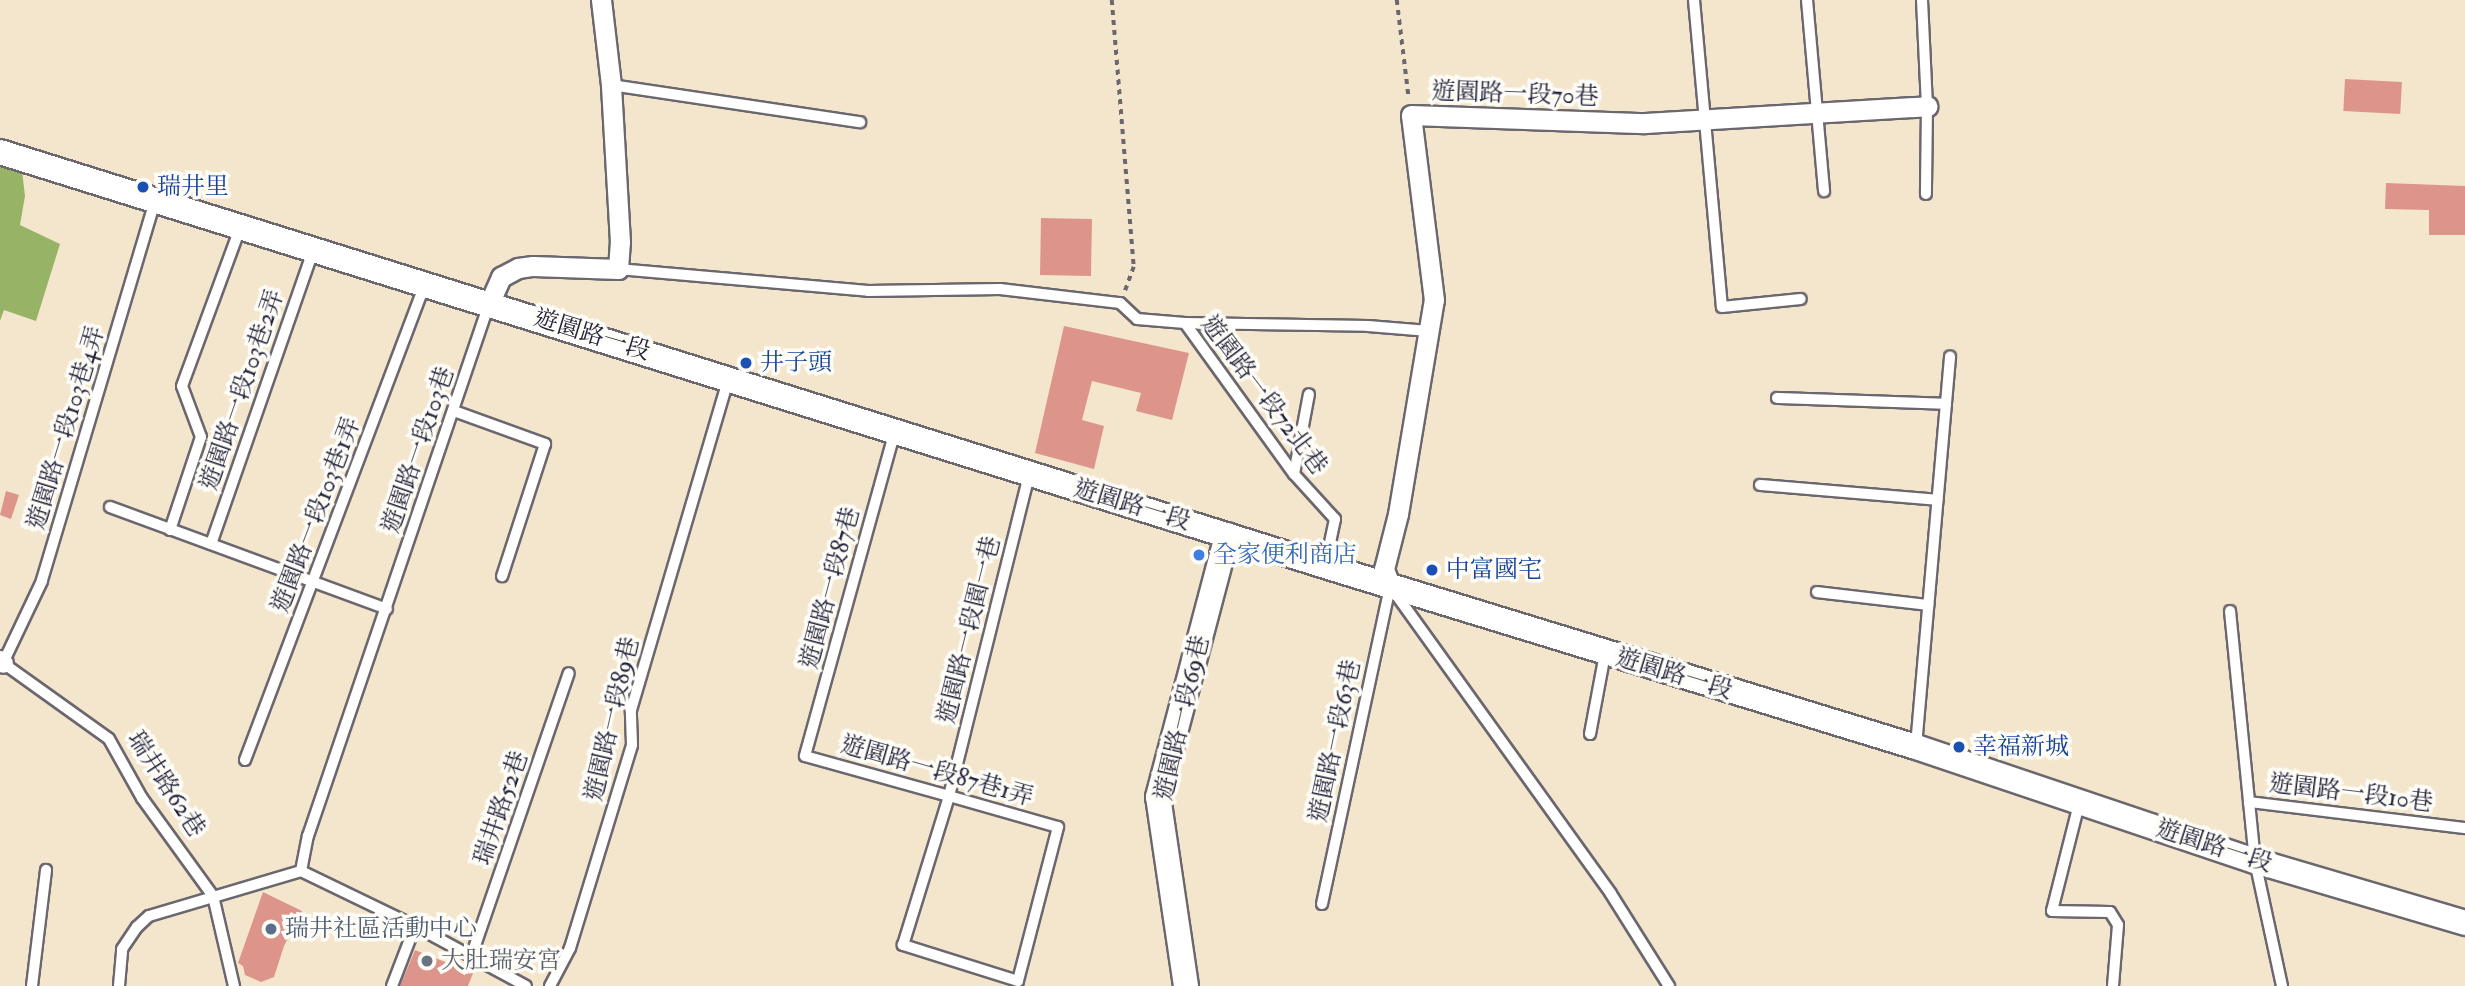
<!DOCTYPE html>
<meta charset="utf-8">
<style>
body{margin:0}
#map{position:relative;width:2465px;height:986px;overflow:hidden;background:#f3e6cd;font-family:"IM FELL Double Pica","Noto Serif TC",serif}
div>[style]{position:absolute}
.forest>*{inset:0;background:#97b466}
.building>*{inset:0;background:#dd958b;transform-origin:0 0}
.path>*{height:3.5px;margin-top:-1.75px;transform-origin:0;background:repeating-linear-gradient(90deg,#6b676e 0 5px,transparent 0 10px)}
.roads{filter:drop-shadow(2px 0 #6b676e) drop-shadow(-2px 0 #6b676e) drop-shadow(0 2px #6b676e) drop-shadow(0 -2px #6b676e)}
.service>*{height:10px;margin:-5px;padding:0 5px;transform-origin:5px;border-radius:5px;background:#fff}
.minor>*{height:19px;margin:-9.5px;padding:0 9.5px;transform-origin:9.5px;border-radius:9.5px;background:#fff}
.tertiary>*{height:24px;margin:-12px;padding:0 12px;transform-origin:12px;border-radius:12px;background:#fff}
.dots>*{width:19px;height:19px;translate:-50% -50%;box-sizing:border-box;border:4px solid #fdfcf7;border-radius:50%}
span{translate:-50% -50%;white-space:nowrap;text-align:center;line-height:1.15;-webkit-text-stroke:7px #fdfcf7;paint-order:stroke}
.street-label{font-size:24px;color:#22223b}
.transit-label{font-size:24px;color:#164399}
.left{translate:0 -50%;text-align:left}
.shop-label{font-size:24px;color:#366cbe}
.service-label{font-size:24px;color:#4e5e75}
.worship-label{font-size:24px;color:#5b616d}
</style>
<div id="map">
<div class="forest">
<i style="clip-path:polygon(0 155px,21px 162px,25px 196px,20px 225px,60px 244px,36px 321px,4px 310px,0 321px)"></i>
</div>
<div class="building">
<i style="left:2345px;top:79px;width:57px;height:32px;rotate:3deg"></i>
<i style="clip-path:polygon(2386px 183px,2465px 186px,2465px 235px,2429px 235px,2429px 210px,2385px 209px)"></i>
<i style="left:1041px;top:218px;width:51px;height:57px;rotate:1deg"></i>
<i style="clip-path:polygon(1064px 326px,1189px 353px,1172px 420px,1136px 411px,1141px 393px,1092px 381px,1082px 420px,1104px 426px,1094px 469px,1035px 453px)"></i>
<i style="clip-path:polygon(6px 491px,19px 495px,11px 519px,0 515px)"></i>
<i style="clip-path:polygon(263px 892px,302px 911px,284px 946px,274px 977px,261px 982px,245px 975px,243px 966px,238px 963px)"></i>
<i style="clip-path:polygon(415px 950px,473px 973px,468px 986px,400px 986px)"></i>
</div>
<div class="path">
<i style="left:1112px;top:0;width:268px;rotate:85.3deg"></i>
<i style="left:1134px;top:267px;width:27px;rotate:110deg"></i>
<i style="left:1397px;top:0;width:100px;rotate:83.1deg"></i>
</div>
<div class="roads">
<div class="service">
<i style="left:1694px;top:0;width:308px;rotate:84.8deg"></i>
<i style="left:1722px;top:307px;width:79px;rotate:-5.8deg"></i>
<i style="left:1807px;top:0;width:192px;rotate:84.9deg"></i>
<i style="left:1922px;top:0;width:106px;rotate:87.3deg"></i>
<i style="left:1927px;top:106px;width:88px;rotate:90.7deg"></i>
<i style="left:611px;top:85px;width:252px;rotate:8.5deg"></i>
<i style="left:155px;top:201px;width:396px;rotate:106.6deg"></i>
<i style="left:42px;top:581px;width:91px;rotate:115.4deg"></i>
<i style="left:3px;top:663px;width:130px;rotate:35.6deg"></i>
<i style="left:109px;top:739px;width:68px;rotate:60.8deg"></i>
<i style="left:142px;top:798px;width:121px;rotate:54.1deg"></i>
<i style="left:213px;top:896px;width:92px;rotate:76.9deg"></i>
<i style="left:618px;top:269px;width:251px;rotate:5deg"></i>
<i style="left:868px;top:291px;width:132px;rotate:-0.9deg"></i>
<i style="left:1000px;top:289px;width:121px;rotate:6.7deg"></i>
<i style="left:1120px;top:303px;width:23px;rotate:43deg"></i>
<i style="left:1137px;top:319px;width:48px;rotate:4.8deg"></i>
<i style="left:1185px;top:323px;width:186px;rotate:54.2deg"></i>
<i style="left:1294px;top:474px;width:61px;rotate:47.7deg"></i>
<i style="left:1335px;top:519px;width:48px;rotate:102deg"></i>
<i style="left:1185px;top:323px;width:183px;rotate:0.9deg"></i>
<i style="left:1368px;top:326px;width:61px;rotate:4.7deg"></i>
<i style="left:1777px;top:398px;width:169px;rotate:2deg"></i>
<i style="left:454px;top:411px;width:97px;rotate:19.9deg"></i>
<i style="left:545px;top:444px;width:139px;rotate:108deg"></i>
<i style="left:895px;top:431px;width:337px;rotate:105.5deg"></i>
<i style="left:805px;top:756px;width:149px;rotate:15.5deg"></i>
<i style="left:949px;top:796px;width:113px;rotate:15.9deg"></i>
<i style="left:1058px;top:827px;width:159px;rotate:104.6deg"></i>
<i style="left:1018px;top:981px;width:121px;rotate:-162.6deg"></i>
<i style="left:903px;top:945px;width:156px;rotate:-72.8deg"></i>
<i style="left:949px;top:796px;width:332px;rotate:-76deg"></i>
<i style="left:1294px;top:474px;width:81px;rotate:-79.4deg"></i>
<i style="left:1760px;top:485px;width:178px;rotate:4.8deg"></i>
<i style="left:110px;top:507px;width:295px;rotate:20.2deg"></i>
<i style="left:170px;top:530px;width:98px;rotate:-71.6deg"></i>
<i style="left:201px;top:437px;width:54px;rotate:-110.4deg"></i>
<i style="left:182px;top:386px;width:168px;rotate:-69.8deg"></i>
<i style="left:211px;top:544px;width:310px;rotate:-70.8deg"></i>
<i style="left:1817px;top:592px;width:112px;rotate:6.7deg"></i>
<i style="left:1395px;top:593px;width:370px;rotate:54.3deg"></i>
<i style="left:1611px;top:894px;width:109px;rotate:57.8deg"></i>
<i style="left:2230px;top:611px;width:192px;rotate:84.3deg"></i>
<i style="left:1590px;top:734px;width:81px;rotate:-79.4deg"></i>
<i style="left:1916px;top:746px;width:391px;rotate:-85deg"></i>
<i style="left:245px;top:760px;width:509px;rotate:-69.29deg"></i>
<i style="left:2079px;top:804px;width:110px;rotate:104.2deg"></i>
<i style="left:2052px;top:911px;width:58px;rotate:1deg"></i>
<i style="left:2110px;top:912px;width:15px;rotate:58deg"></i>
<i style="left:2118px;top:925px;width:61px;rotate:94.7deg"></i>
<i style="left:301px;top:871px;width:36px;rotate:-79deg"></i>
<i style="left:308px;top:836px;width:562px;rotate:-71.21deg"></i>
<i style="left:301px;top:871px;width:127px;rotate:25.8deg"></i>
<i style="left:415px;top:926px;width:126px;rotate:28.4deg"></i>
<i style="left:1322px;top:904px;width:325px;rotate:-77.9deg"></i>
<i style="left:471px;top:957px;width:300px;rotate:-71deg"></i>
<i style="left:32px;top:986px;width:117px;rotate:-83.1deg"></i>
<i style="left:119px;top:986px;width:37px;rotate:-85deg"></i>
<i style="left:122px;top:949px;width:27px;rotate:-56deg"></i>
<i style="left:137px;top:927px;width:16px;rotate:-43deg"></i>
<i style="left:149px;top:916px;width:159px;rotate:-16.5deg"></i>
<i style="left:392px;top:986px;width:64px;rotate:-69deg"></i>
<i style="left:550px;top:986px;width:43px;rotate:-62.2deg"></i>
<i style="left:570px;top:948px;width:212px;rotate:-73deg"></i>
<i style="left:632px;top:745px;width:35px;rotate:-92deg"></i>
<i style="left:631px;top:710px;width:343px;rotate:-73.6deg"></i>
<i style="left:2282px;top:986px;width:128px;rotate:-102.2deg"></i>
<i style="left:2255px;top:861px;width:59px;rotate:-95.8deg"></i>
<i style="left:2249px;top:802px;width:218px;rotate:6.9deg"></i>
</div>
<div class="minor">
<i style="left:489px;top:304px;width:30px;rotate:-66deg"></i>
<i style="left:501px;top:277px;width:19px;rotate:-28deg"></i>
<i style="left:518px;top:268px;width:15px;rotate:-8deg"></i>
<i style="left:533px;top:266px;width:85px;rotate:2deg"></i>
<i style="left:618px;top:269px;width:27px;rotate:-86deg"></i>
<i style="left:620px;top:242px;width:157px;rotate:-93.3deg"></i>
<i style="left:611px;top:85px;width:86px;rotate:-96.7deg"></i>
<i style="left:1390px;top:585px;width:17px;rotate:-111deg"></i>
<i style="left:1384px;top:569px;width:57px;rotate:-75.7deg"></i>
<i style="left:1398px;top:514px;width:217px;rotate:-80.5deg"></i>
<i style="left:1434px;top:300px;width:186px;rotate:-97.1deg"></i>
<i style="left:1411px;top:115px;width:234px;rotate:2deg"></i>
<i style="left:1645px;top:123px;width:283px;rotate:-3.4deg"></i>
<i style="left:0;top:660px;width:4px;rotate:45deg"></i>
</div>
<div class="tertiary">
<i style="left:0;top:152px;width:1388px;rotate:17.35deg"></i>
<i style="left:1325px;top:566px;width:618px;rotate:17.03deg"></i>
<i style="left:1916px;top:747px;width:358px;rotate:18.6deg"></i>
<i style="left:2255px;top:861px;width:219px;rotate:16.4deg"></i>
<i style="left:1186px;top:986px;width:191px;rotate:-98.4deg"></i>
<i style="left:1158px;top:797px;width:271px;rotate:-75.2deg"></i>
</div>
</div>
<div class="dots">
<i style="left:143px;top:187px;background:#1a4fb4"></i>
<i style="left:746px;top:363px;background:#1a4fb4"></i>
<i style="left:1199px;top:555px;background:#3f7fe0"></i>
<i style="left:1432px;top:570px;background:#1a4fb4"></i>
<i style="left:1959px;top:747px;background:#1a4fb4"></i>
<i style="left:271px;top:929px;background:#5c6f8a"></i>
<i style="left:427px;top:961px;background:#6b7280"></i>
</div>
<div class="street-label">
<span style="left:1515px;top:94px;rotate:2deg">遊園路一段70巷</span>
<span style="left:592px;top:335px;rotate:17deg">遊園路一段</span>
<span style="left:242px;top:390px;rotate:-71deg">遊園路一段103巷2弄</span>
<span style="left:1264px;top:395px;rotate:53deg">遊園路一段72北巷</span>
<span style="left:66px;top:428px;rotate:-73deg">遊園路一段103巷4弄</span>
<span style="left:418px;top:450px;rotate:-71deg">遊園路一段103巷</span>
<span style="left:1132px;top:505px;rotate:17deg">遊園路一段</span>
<span style="left:316px;top:515px;rotate:-69deg">遊園路一段103巷1弄</span>
<span style="left:830px;top:588px;rotate:-75deg">遊園路一段87巷</span>
<span style="left:969px;top:630px;rotate:-76deg">遊園路一段園一巷</span>
<span style="left:1674px;top:674px;rotate:17deg">遊園路一段</span>
<span style="left:1182px;top:718px;rotate:-77deg">遊園路一段69巷</span>
<span style="left:612px;top:719px;rotate:-77deg">遊園路一段89巷</span>
<span style="left:1335px;top:741px;rotate:-78deg">遊園路一段63巷</span>
<span style="left:937px;top:771px;rotate:16deg">遊園路一段87巷1弄</span>
<span style="left:166px;top:784px;rotate:57deg">瑞井路62巷</span>
<span style="left:2351px;top:793px;rotate:7deg">遊園路一段10巷</span>
<span style="left:501px;top:808px;rotate:-71deg">瑞井路52巷</span>
<span style="left:2214px;top:846px;rotate:18deg">遊園路一段</span>
</div>
<div class="transit-label">
<span class="left" style="left:157px;top:187px">瑞井里</span>
<span class="left" style="left:760px;top:363px">井子頭</span>
<span class="left" style="left:1446px;top:570px">中富國宅</span>
<span class="left" style="left:1973px;top:747px">幸福新城</span>
</div>
<div class="shop-label">
<span class="left" style="left:1213px;top:555px">全家便利商店</span>
</div>
<div class="service-label">
<span class="left" style="left:285px;top:929px">瑞井社區活動中心</span>
</div>
<div class="worship-label">
<span class="left" style="left:441px;top:961px">大肚瑞安宮</span>
</div>
</div>
